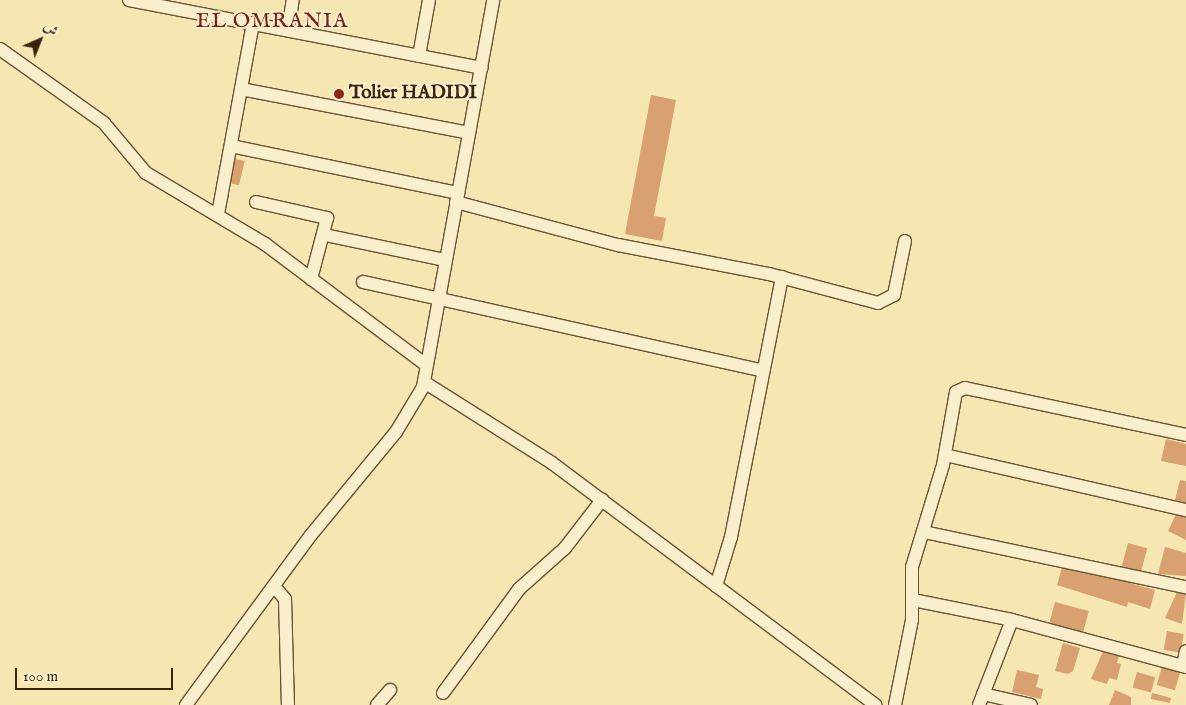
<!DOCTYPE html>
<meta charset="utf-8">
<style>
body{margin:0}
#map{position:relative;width:1186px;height:705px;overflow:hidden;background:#f6e7b2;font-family:"IM FELL English",Amiri,serif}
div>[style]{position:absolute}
.building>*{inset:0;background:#d9a070;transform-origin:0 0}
.roads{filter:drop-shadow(1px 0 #695337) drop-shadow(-1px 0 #695337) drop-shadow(0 1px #695337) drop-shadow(0 -1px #695337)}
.minor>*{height:12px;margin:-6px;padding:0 6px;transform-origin:6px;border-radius:6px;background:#f9efcd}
.dots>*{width:14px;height:14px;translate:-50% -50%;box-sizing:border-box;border:2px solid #f9efcd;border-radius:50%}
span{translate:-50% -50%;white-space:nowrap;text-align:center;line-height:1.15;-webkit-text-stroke:4px #f9efcd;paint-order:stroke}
.poi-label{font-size:19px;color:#3a220e;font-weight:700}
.left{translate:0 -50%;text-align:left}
.quarter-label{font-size:21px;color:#7a1f14;letter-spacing:1px}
.north{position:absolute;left:15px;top:15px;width:50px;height:50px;-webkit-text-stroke:4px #f9efcd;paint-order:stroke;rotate:44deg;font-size:14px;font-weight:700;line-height:20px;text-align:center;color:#3a220e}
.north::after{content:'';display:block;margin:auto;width:18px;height:22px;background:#3a220e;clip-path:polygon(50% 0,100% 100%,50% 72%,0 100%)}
.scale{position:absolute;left:15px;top:668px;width:158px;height:22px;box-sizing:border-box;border:2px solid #3a220e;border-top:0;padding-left:6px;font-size:15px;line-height:18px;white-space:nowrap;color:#3a220e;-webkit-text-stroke:4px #f9efcd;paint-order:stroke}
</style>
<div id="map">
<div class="building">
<i style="clip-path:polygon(651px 95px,676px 100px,654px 216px,666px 218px,662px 241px,625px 234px)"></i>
<i style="left:232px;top:158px;width:13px;height:25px;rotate:13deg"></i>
<i style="clip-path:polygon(1166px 439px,1186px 444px,1186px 466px,1161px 461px)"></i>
<i style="clip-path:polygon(1180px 480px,1186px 481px,1186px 503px,1175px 500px)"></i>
<i style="clip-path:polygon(1177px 512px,1186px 516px,1186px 540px,1168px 531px)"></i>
<i style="left:1128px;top:543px;width:20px;height:24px;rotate:15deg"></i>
<i style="clip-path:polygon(1165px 547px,1186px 553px,1186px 576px,1158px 574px)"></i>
<i style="clip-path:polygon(1063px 564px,1155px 590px,1150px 609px,1128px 602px,1127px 607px,1057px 585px)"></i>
<i style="clip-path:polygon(1178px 590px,1186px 593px,1182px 624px,1165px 618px)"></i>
<i style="left:1055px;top:602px;width:35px;height:24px;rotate:15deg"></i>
<i style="left:1167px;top:631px;width:17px;height:19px;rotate:10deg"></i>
<i style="clip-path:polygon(1063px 643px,1080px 648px,1073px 671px,1068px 674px,1055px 671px)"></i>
<i style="clip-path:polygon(1103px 651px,1119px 656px,1117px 663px,1121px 664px,1117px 680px,1109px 678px,1107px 684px,1091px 679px)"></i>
<i style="left:1163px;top:663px;width:19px;height:23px;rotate:16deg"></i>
<i style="clip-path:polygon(1017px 670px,1039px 675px,1036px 687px,1043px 689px,1041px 699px,1012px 692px)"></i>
<i style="left:1137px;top:672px;width:19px;height:16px;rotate:16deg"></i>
<i style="clip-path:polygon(1115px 690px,1131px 697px,1131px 705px,1109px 705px)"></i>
<i style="clip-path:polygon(1152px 693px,1171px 698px,1170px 703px,1151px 699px)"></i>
</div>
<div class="roads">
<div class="minor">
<i style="left:129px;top:0;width:359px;rotate:10.9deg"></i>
<i style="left:288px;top:30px;width:30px;rotate:-81deg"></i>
<i style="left:0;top:49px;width:128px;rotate:35.4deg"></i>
<i style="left:104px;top:123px;width:65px;rotate:50deg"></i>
<i style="left:146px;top:173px;width:139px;rotate:30.8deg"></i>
<i style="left:265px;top:244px;width:201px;rotate:36.9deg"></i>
<i style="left:419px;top:56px;width:57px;rotate:-79.9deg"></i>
<i style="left:241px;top:89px;width:232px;rotate:10.9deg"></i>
<i style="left:231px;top:146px;width:232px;rotate:11.7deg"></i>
<i style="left:256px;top:202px;width:73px;rotate:12.7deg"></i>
<i style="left:327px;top:218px;width:63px;rotate:104.7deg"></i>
<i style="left:456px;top:202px;width:168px;rotate:14.9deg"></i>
<i style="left:618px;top:245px;width:154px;rotate:10.9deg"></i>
<i style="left:769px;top:274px;width:113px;rotate:14.9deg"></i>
<i style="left:878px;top:303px;width:18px;rotate:-27deg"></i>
<i style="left:894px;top:295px;width:55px;rotate:-78.5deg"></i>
<i style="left:218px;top:214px;width:194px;rotate:-79.6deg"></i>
<i style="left:325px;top:235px;width:123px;rotate:11.8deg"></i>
<i style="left:363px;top:282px;width:408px;rotate:12.5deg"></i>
<i style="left:424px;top:382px;width:151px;rotate:32.3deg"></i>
<i style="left:552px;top:463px;width:404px;rotate:36.8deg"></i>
<i style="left:945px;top:455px;width:247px;rotate:12.9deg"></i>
<i style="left:924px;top:532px;width:268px;rotate:11.9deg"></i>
<i style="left:274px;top:586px;width:17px;rotate:50deg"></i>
<i style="left:285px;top:599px;width:106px;rotate:88.4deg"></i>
<i style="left:716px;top:586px;width:51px;rotate:-73deg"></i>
<i style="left:731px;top:537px;width:265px;rotate:-78.9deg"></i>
<i style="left:913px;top:600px;width:101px;rotate:11.4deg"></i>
<i style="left:1012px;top:620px;width:180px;rotate:15.1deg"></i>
<i style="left:1183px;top:666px;width:15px;rotate:-79deg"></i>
<i style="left:443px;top:693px;width:129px;rotate:-53.8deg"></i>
<i style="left:519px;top:589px;width:62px;rotate:-41.7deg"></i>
<i style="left:565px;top:548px;width:61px;rotate:-52.4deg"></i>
<i style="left:983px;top:694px;width:49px;rotate:12.9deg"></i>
<i style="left:186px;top:705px;width:211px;rotate:-53.7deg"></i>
<i style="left:311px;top:535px;width:134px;rotate:-50.5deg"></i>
<i style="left:396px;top:432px;width:52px;rotate:-59deg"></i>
<i style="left:423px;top:387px;width:393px;rotate:-79.7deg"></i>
<i style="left:377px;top:705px;width:20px;rotate:-49deg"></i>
<i style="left:895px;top:705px;width:87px;rotate:-78.7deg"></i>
<i style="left:912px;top:620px;width:53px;rotate:-90deg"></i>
<i style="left:912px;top:567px;width:107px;rotate:-73.1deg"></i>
<i style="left:943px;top:465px;width:74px;rotate:-79.9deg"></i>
<i style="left:956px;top:392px;width:10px;rotate:-24deg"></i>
<i style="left:965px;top:388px;width:226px;rotate:12deg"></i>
<i style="left:979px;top:705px;width:91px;rotate:-68.8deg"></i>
</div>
</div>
<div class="dots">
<i style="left:339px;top:94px;background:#8f2418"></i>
</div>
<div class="poi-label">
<span class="left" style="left:349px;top:94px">Tolier HADIDI</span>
</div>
<div class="quarter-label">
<span style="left:272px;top:22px">EL OMRANIA</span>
</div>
<div class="north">ش</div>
<div class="scale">100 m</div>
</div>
